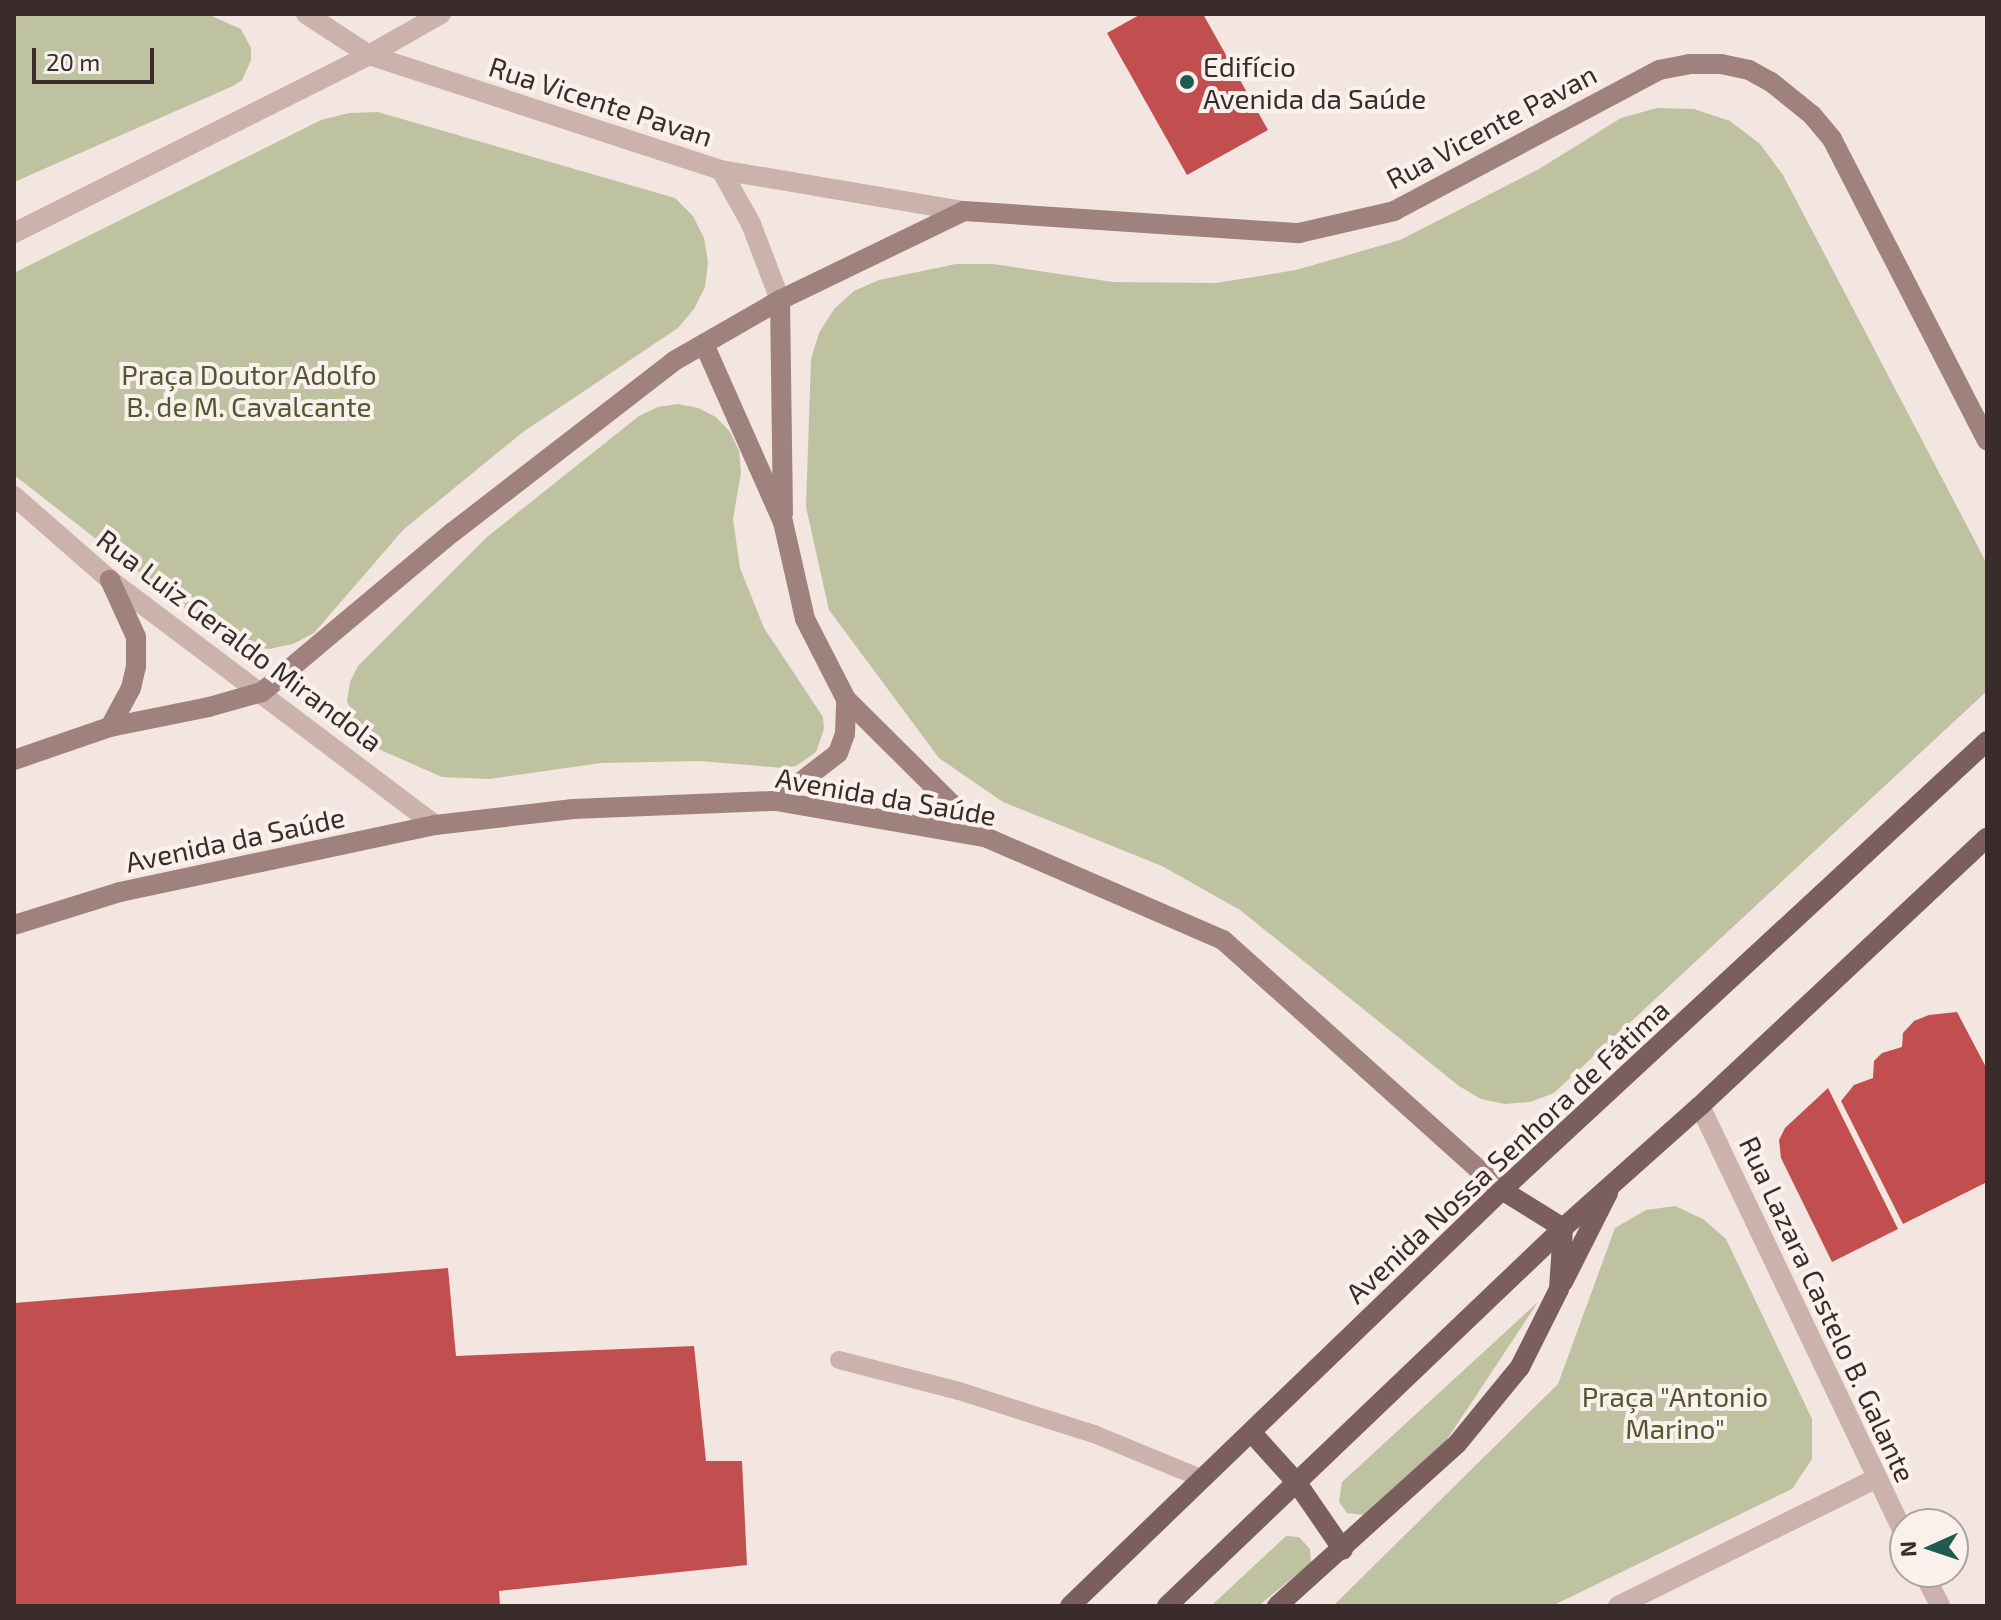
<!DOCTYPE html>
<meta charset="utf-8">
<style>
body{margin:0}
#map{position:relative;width:2001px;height:1620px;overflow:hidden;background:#f3e5e0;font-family:"Exo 2",sans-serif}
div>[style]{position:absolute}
.green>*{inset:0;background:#bfc2a0}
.building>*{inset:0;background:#c24f50}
.service>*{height:18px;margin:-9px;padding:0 9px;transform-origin:9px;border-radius:9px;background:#cbb2ac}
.minor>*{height:20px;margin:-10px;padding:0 10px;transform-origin:10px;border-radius:10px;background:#cbb2ac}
.tertiary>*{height:20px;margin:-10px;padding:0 10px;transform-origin:10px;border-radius:10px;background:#cbb2ac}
.secondary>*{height:20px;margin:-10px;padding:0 10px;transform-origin:10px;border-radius:10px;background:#9f817d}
.primary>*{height:20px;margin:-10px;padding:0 10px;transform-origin:10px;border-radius:10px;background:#7b5f5d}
.dots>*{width:22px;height:22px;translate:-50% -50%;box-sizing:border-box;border:4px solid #faf1ed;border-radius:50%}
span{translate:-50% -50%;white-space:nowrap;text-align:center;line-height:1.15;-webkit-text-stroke:8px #faf1ed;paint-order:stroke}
.poi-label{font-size:28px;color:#392c2b}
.left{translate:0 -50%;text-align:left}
.street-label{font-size:28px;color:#392c2b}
.park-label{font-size:28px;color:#52572f}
.frame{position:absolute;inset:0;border:16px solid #392c2b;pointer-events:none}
.north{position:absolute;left:1889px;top:1508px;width:80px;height:80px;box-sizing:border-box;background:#faf1ed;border:2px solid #ada29f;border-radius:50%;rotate:267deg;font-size:22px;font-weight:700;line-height:32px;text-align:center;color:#392c2b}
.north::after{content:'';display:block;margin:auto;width:28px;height:36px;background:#215a4f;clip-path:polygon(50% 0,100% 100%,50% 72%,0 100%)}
.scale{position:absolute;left:32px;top:48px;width:122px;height:36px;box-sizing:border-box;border:4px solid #392c2b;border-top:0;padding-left:10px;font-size:24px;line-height:28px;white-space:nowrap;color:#392c2b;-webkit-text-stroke:6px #faf1ed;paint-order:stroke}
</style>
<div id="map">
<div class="green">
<i style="clip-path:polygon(14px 14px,207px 14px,241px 29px,251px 48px,251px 60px,242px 80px,233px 86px,14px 182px)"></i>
<i style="clip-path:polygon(1657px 108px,1694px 109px,1730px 121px,1760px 144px,1783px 175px,1987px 564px,1987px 691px,1554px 1093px,1530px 1102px,1505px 1104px,1481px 1099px,1459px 1086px,1240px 910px,1162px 866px,1003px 802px,939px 758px,829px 610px,806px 507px,811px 359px,819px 333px,834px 309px,854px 291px,879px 280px,956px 264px,993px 264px,1113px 282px,1216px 283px,1296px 270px,1400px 240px,1539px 169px,1621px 118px)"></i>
<i style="clip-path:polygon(378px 112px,675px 198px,693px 216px,704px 238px,708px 262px,705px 287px,694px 309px,678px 328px,523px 432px,403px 530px,314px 633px,293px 644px,269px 649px,245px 646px,222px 637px,14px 475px,14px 273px,321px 120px,349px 113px)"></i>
<i style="clip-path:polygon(678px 404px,698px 408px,716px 417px,730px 432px,739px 451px,741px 472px,733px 519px,740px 568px,764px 628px,823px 717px,824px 729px,816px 752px,796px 766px,784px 768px,699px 761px,601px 763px,489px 779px,442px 777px,374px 747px,359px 735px,347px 701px,350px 682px,358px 666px,487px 537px,639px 416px,658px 407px)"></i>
<i style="clip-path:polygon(1675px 1206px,1703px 1219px,1726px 1239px,1812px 1419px,1812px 1459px,1792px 1489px,1552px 1606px,1333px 1606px,1558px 1384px,1615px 1228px,1646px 1210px)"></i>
<i style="clip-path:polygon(1538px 1302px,1442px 1447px,1364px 1515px,1347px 1513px,1339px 1502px,1342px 1482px)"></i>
<i style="clip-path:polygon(1286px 1536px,1299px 1537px,1310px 1549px,1311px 1563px,1258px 1606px,1211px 1606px)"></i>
</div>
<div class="building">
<i style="clip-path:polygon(1141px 14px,1203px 14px,1268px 130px,1187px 175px,1107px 33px)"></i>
<i style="clip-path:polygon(1957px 1012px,1987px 1069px,1987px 1182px,1903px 1224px,1841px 1101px,1854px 1085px,1873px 1078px,1874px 1061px,1882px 1053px,1902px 1047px,1903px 1033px,1914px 1021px,1929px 1015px)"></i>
<i style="clip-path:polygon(1828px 1088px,1898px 1229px,1832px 1262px,1781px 1158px,1779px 1140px,1785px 1128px)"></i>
<i style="clip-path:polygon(448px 1268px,456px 1356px,694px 1346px,706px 1461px,742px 1461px,747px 1565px,499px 1591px,500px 1606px,14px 1606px,14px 1303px)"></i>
</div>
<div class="service">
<i style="left:839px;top:1360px;width:124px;rotate:14.5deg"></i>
<i style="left:959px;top:1391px;width:142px;rotate:17.7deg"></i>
<i style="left:1094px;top:1434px;width:118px;rotate:22.4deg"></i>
</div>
<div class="minor">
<i style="left:14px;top:233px;width:397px;rotate:-26.6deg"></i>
<i style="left:369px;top:55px;width:83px;rotate:-29.7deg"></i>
<i style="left:1700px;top:1106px;width:475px;rotate:64.5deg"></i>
<i style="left:1923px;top:1572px;width:38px;rotate:63deg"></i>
<i style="left:1618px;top:1606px;width:289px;rotate:-26.3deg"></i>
</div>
<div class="tertiary">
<i style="left:306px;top:14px;width:75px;rotate:33.1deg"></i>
<i style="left:369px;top:55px;width:370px;rotate:18.1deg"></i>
<i style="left:721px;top:170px;width:246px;rotate:9.6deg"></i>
<i style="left:721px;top:170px;width:62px;rotate:60.9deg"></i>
<i style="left:751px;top:224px;width:81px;rotate:69.1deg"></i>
<i style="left:14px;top:496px;width:128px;rotate:41.2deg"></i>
<i style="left:110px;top:580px;width:407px;rotate:37deg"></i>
</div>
<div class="secondary">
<i style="left:780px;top:300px;width:214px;rotate:89.2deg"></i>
<i style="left:704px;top:344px;width:195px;rotate:66.1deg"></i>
<i style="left:783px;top:522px;width:99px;rotate:77.2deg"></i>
<i style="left:805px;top:619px;width:90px;rotate:62.9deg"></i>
<i style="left:846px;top:699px;width:196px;rotate:44.8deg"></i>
<i style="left:110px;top:727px;width:44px;rotate:-61.7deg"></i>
<i style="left:131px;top:688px;width:22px;rotate:-77deg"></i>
<i style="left:136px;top:667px;width:30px;rotate:-90deg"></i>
<i style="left:136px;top:637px;width:63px;rotate:-114.5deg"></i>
<i style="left:14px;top:760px;width:102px;rotate:-19deg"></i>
<i style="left:110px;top:727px;width:101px;rotate:-11.4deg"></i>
<i style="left:209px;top:707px;width:55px;rotate:-15.8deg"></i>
<i style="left:262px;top:692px;width:249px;rotate:-40deg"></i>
<i style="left:453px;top:532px;width:279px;rotate:-37.7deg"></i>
<i style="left:674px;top:361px;width:122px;rotate:-29.9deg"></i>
<i style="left:780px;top:300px;width:204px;rotate:-25.8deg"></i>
<i style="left:964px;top:211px;width:336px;rotate:3.8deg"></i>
<i style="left:1299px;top:233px;width:98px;rotate:-13deg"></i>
<i style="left:1394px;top:211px;width:300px;rotate:-28deg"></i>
<i style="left:1659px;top:70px;width:31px;rotate:-11deg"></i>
<i style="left:1689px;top:64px;width:32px"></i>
<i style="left:1721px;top:64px;width:29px;rotate:12deg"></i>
<i style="left:1749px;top:70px;width:25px;rotate:29deg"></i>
<i style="left:1771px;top:82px;width:53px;rotate:38.8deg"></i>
<i style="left:1812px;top:115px;width:31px;rotate:50deg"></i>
<i style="left:1832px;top:139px;width:339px;rotate:62.8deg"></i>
<i style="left:776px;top:801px;width:78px;rotate:-37.7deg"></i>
<i style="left:838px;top:753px;width:20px;rotate:-70deg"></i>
<i style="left:845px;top:734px;width:35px;rotate:-88deg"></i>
<i style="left:14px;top:925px;width:111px;rotate:-17.3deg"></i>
<i style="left:120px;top:892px;width:322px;rotate:-12deg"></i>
<i style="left:435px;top:825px;width:139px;rotate:-6.6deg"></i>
<i style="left:573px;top:809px;width:203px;rotate:-2.3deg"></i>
<i style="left:776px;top:801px;width:212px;rotate:9.8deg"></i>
<i style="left:985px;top:837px;width:259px;rotate:23.4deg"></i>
<i style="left:1223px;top:940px;width:375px;rotate:41.9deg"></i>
</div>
<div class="primary">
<i style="left:1502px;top:1190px;width:72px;rotate:31.9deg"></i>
<i style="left:1563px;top:1282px;width:100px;rotate:-63.2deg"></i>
<i style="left:1252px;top:1433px;width:67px;rotate:48deg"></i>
<i style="left:1297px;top:1483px;width:81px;rotate:55.5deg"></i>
<i style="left:1070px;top:1606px;width:600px;rotate:-43.92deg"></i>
<i style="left:1502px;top:1190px;width:661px;rotate:-42.79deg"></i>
<i style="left:1167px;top:1606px;width:547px;rotate:-43.67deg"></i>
<i style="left:1563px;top:1228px;width:183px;rotate:-41.7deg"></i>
<i style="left:1700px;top:1106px;width:393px;rotate:-43.1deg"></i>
<i style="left:1277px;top:1606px;width:242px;rotate:-42deg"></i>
<i style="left:1457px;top:1444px;width:99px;rotate:-50.7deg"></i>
<i style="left:1520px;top:1367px;width:87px;rotate:-63.4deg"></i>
<i style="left:1559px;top:1289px;width:61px;rotate:-86.2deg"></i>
</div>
<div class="dots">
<i style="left:1187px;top:82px;background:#215a4f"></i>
</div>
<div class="poi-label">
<span class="left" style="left:1203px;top:82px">Edifício<br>Avenida da Saúde</span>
</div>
<div class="street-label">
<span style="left:601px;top:101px;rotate:18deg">Rua Vicente Pavan</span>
<span style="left:1491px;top:126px;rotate:-28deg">Rua Vicente Pavan</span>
<span style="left:240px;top:640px;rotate:37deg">Rua Luiz Geraldo Mirandola</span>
<span style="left:886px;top:796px;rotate:10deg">Avenida da Saúde</span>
<span style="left:235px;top:839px;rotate:-12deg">Avenida da Saúde</span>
<span style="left:1507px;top:1151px;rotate:-43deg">Avenida Nossa Senhora de Fátima</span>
<span style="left:1828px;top:1309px;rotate:65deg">Rua Lazara Castelo B. Galante</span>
</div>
<div class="park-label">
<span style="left:249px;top:390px">Praça Doutor Adolfo<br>B. de M. Cavalcante</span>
<span style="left:1675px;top:1412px">Praça "Antonio<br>Marino"</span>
</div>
<div class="frame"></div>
<div class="north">N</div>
<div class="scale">20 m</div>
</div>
